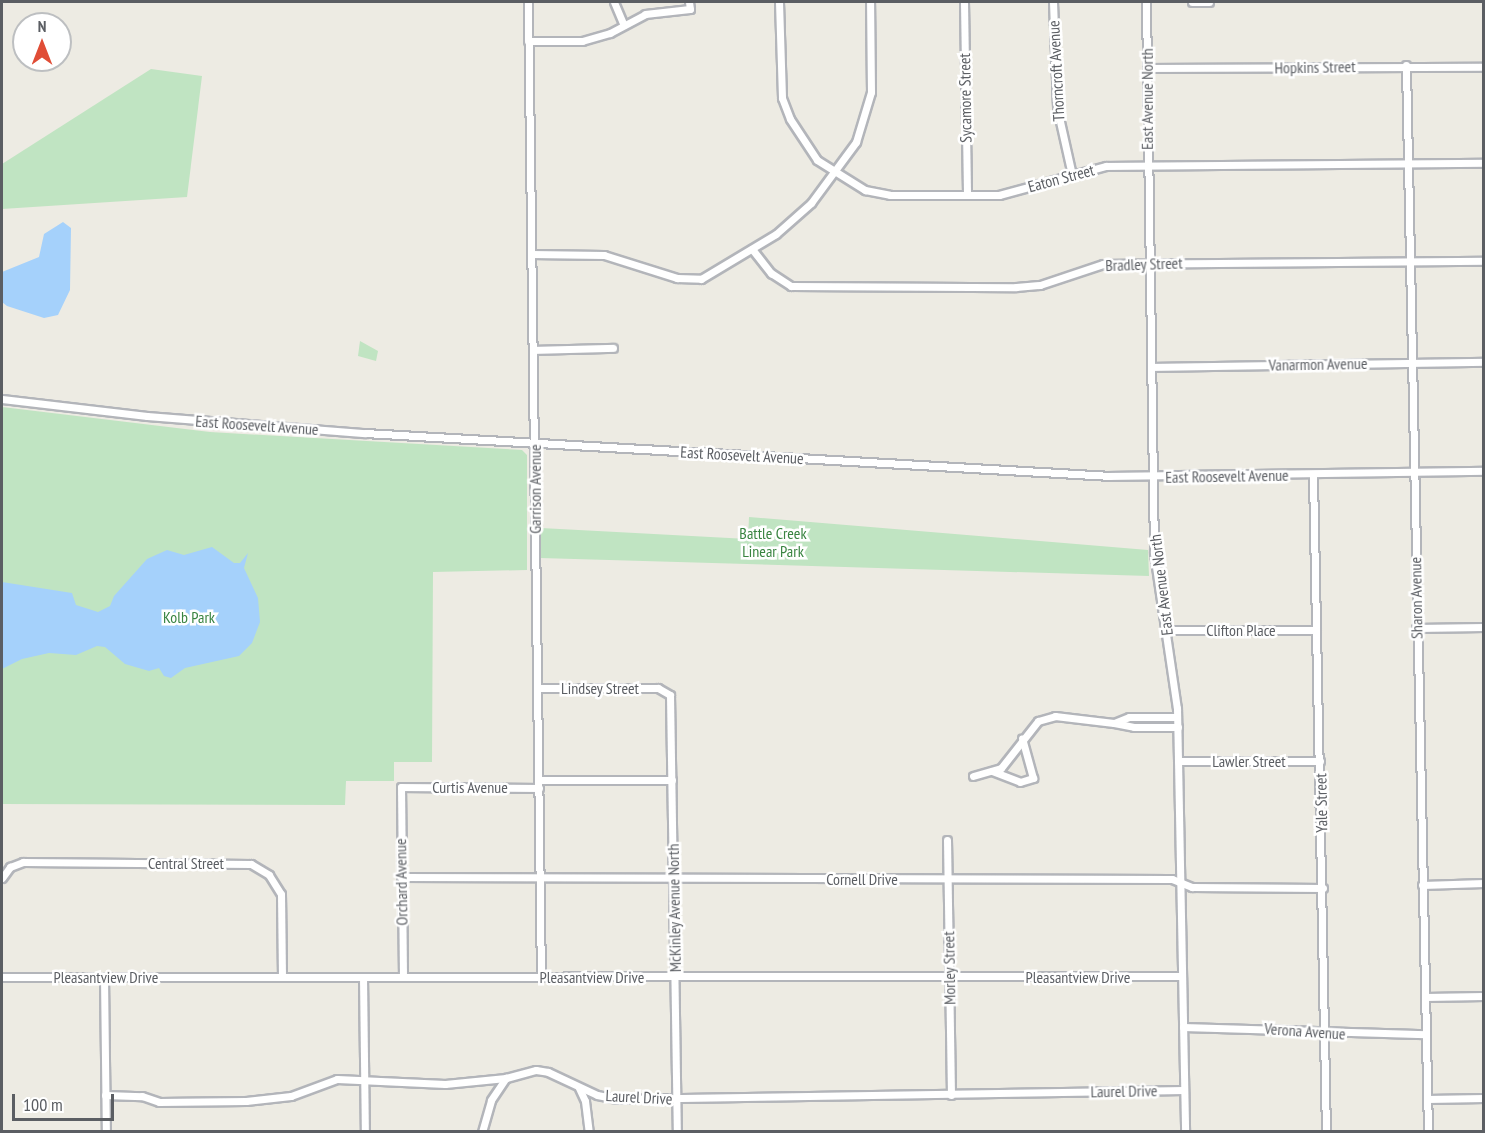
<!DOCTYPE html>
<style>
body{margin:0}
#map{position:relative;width:1485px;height:1133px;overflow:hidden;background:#edebe3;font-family:"PT Sans Narrow",sans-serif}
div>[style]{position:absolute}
.green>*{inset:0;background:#c0e4c2}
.water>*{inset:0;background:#a5d1fb}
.roads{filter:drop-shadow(2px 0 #b3b5ba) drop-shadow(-2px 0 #b3b5ba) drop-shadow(0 2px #b3b5ba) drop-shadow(0 -2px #b3b5ba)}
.street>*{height:7px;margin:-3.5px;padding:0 3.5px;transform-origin:3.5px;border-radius:3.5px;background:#fff}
span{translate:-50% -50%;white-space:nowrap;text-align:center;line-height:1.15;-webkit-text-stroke:5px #fff;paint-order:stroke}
.street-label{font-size:16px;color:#5b5e63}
.park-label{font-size:16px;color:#398441}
.frame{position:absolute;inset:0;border:3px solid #5b5e63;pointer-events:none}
.north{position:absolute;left:12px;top:12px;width:60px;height:60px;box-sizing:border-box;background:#fff;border:2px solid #bdbfc1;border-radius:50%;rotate:0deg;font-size:16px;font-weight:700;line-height:24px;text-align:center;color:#5b5e63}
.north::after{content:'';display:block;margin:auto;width:21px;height:27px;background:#e04d36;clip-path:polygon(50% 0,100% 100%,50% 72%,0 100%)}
.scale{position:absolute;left:12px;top:1094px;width:102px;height:27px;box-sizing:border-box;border:3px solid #5b5e63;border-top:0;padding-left:8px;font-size:18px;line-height:21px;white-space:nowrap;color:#5b5e63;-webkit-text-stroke:4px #fff;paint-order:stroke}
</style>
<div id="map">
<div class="green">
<i style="clip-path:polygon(151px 69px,202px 76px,187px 197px,2px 209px,2px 164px)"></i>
<i style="clip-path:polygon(360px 341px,378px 351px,376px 361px,358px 356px)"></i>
<i style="clip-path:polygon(2px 407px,210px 432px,522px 450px,527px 455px,527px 570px,433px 572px,432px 762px,394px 762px,394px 781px,346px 781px,345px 805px,2px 804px)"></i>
<i style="clip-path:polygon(749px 517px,1148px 550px,1149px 576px,540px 558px,541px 528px,748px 539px)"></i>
</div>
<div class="water">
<i style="clip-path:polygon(63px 222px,71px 228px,70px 290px,58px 315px,44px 318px,7px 306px,2px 302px,2px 272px,39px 257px,44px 234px)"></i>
<i style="clip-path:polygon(212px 547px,234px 563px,240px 563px,248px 553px,244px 568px,258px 598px,260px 622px,252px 643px,239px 656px,185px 668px,171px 678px,164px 676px,159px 668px,149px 671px,125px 664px,105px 647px,97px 646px,76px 655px,49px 653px,22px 659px,2px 669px,2px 582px,72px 593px,76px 605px,98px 612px,110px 606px,114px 596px,147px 559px,167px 550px,184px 555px)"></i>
</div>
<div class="roads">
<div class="street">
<i style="left:528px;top:2px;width:975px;rotate:89.24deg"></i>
<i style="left:614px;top:2px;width:25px;rotate:67deg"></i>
<i style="left:779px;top:2px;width:96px;rotate:88.2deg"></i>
<i style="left:782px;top:98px;width:22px;rotate:69deg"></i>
<i style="left:790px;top:119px;width:49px;rotate:56.6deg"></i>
<i style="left:817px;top:160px;width:57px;rotate:32deg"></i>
<i style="left:865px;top:190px;width:25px;rotate:11deg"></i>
<i style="left:890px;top:195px;width:109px"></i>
<i style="left:999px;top:195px;width:111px;rotate:-15.2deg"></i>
<i style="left:1106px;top:166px;width:378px;rotate:-0.5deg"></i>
<i style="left:964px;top:2px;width:192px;rotate:89.1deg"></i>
<i style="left:1053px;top:2px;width:106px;rotate:87.8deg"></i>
<i style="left:1057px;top:108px;width:69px;rotate:77.4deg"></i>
<i style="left:1146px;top:2px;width:551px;rotate:89.17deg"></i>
<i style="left:1154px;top:553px;width:157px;rotate:81.6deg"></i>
<i style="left:1177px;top:708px;width:424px;rotate:88.9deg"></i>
<i style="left:1192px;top:2px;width:17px"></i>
<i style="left:528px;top:41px;width:54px"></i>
<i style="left:582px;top:41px;width:29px;rotate:-16deg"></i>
<i style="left:610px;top:33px;width:40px;rotate:-28deg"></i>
<i style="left:645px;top:14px;width:45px;rotate:-6.3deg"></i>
<i style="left:690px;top:9px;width:7px;rotate:-98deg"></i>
<i style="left:1406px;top:65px;width:1067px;rotate:88.82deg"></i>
<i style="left:1147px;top:68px;width:337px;rotate:-0.2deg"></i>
<i style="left:752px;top:249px;width:31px;rotate:52deg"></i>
<i style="left:771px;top:273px;width:24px;rotate:33deg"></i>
<i style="left:791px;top:286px;width:225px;rotate:0.3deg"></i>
<i style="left:1016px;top:287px;width:24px;rotate:-5deg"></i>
<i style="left:1040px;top:285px;width:66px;rotate:-18.4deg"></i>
<i style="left:1103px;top:264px;width:381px;rotate:-0.5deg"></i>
<i style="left:531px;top:254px;width:73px;rotate:0.8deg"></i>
<i style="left:604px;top:255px;width:77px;rotate:17.5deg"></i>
<i style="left:677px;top:278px;width:24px;rotate:2deg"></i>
<i style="left:701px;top:279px;width:87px;rotate:-31deg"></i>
<i style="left:776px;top:234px;width:47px;rotate:-41.5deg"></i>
<i style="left:811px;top:203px;width:76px;rotate:-53.6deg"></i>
<i style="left:856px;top:142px;width:52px;rotate:-73.3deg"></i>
<i style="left:871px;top:92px;width:90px;rotate:-90.6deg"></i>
<i style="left:534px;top:350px;width:79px;rotate:-1.5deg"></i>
<i style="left:1152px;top:367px;width:332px;rotate:-0.9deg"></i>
<i style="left:2px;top:399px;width:146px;rotate:6.7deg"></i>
<i style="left:147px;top:416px;width:219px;rotate:4.5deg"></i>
<i style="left:365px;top:433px;width:746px;rotate:3.3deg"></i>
<i style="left:1110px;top:476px;width:374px;rotate:-0.8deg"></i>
<i style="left:1313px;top:475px;width:657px;rotate:88.87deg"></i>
<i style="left:1416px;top:628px;width:68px;rotate:-0.8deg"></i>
<i style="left:1165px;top:630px;width:151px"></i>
<i style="left:538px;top:688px;width:120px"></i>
<i style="left:658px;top:688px;width:14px;rotate:30deg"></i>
<i style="left:670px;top:695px;width:437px;rotate:89.1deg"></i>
<i style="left:1177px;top:717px;width:48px;rotate:180deg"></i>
<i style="left:1129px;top:717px;width:16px;rotate:158deg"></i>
<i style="left:1114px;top:723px;width:20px;rotate:11deg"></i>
<i style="left:1134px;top:727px;width:44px"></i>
<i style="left:1178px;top:761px;width:142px"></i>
<i style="left:992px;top:771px;width:30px;rotate:21deg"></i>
<i style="left:1020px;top:782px;width:14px;rotate:-17deg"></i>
<i style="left:1033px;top:778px;width:41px;rotate:-105.4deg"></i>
<i style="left:973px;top:776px;width:29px;rotate:-16deg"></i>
<i style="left:1001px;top:768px;width:60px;rotate:-51.8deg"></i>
<i style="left:1038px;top:721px;width:18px;rotate:-16deg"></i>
<i style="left:1055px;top:716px;width:59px;rotate:6.8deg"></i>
<i style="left:539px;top:780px;width:133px"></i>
<i style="left:947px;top:840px;width:255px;rotate:89.1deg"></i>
<i style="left:401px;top:877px;width:771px;rotate:0.15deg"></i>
<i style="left:1172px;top:879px;width:22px;rotate:22deg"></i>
<i style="left:1192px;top:887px;width:131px;rotate:0.4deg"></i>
<i style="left:2px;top:878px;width:14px;rotate:-54deg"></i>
<i style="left:10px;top:867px;width:14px;rotate:-21deg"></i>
<i style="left:23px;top:862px;width:228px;rotate:0.5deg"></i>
<i style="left:251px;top:864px;width:21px;rotate:31deg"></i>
<i style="left:269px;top:875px;width:22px;rotate:58deg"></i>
<i style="left:281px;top:894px;width:82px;rotate:89.3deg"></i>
<i style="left:1422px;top:885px;width:62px;rotate:-1.8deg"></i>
<i style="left:2px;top:977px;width:1180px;rotate:-0.05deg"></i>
<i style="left:104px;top:977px;width:155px;rotate:89.3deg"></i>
<i style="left:363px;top:977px;width:155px;rotate:89.3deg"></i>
<i style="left:403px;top:977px;width:190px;rotate:-90.6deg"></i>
<i style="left:401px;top:787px;width:138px;rotate:0.4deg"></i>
<i style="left:1425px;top:997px;width:59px;rotate:-1deg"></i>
<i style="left:1183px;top:1027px;width:243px;rotate:1.7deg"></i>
<i style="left:579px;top:1088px;width:14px;rotate:65deg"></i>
<i style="left:585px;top:1101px;width:31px;rotate:83deg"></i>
<i style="left:105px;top:1095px;width:37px;rotate:2deg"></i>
<i style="left:142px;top:1096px;width:18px;rotate:19deg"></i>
<i style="left:159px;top:1102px;width:87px;rotate:-0.7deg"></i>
<i style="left:246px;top:1101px;width:45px;rotate:-6.3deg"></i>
<i style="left:291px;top:1096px;width:49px;rotate:-20.3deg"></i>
<i style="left:337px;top:1079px;width:108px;rotate:2.7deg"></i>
<i style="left:445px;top:1084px;width:61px;rotate:-5.6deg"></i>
<i style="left:506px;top:1078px;width:31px;rotate:-15deg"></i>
<i style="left:536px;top:1070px;width:12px;rotate:9deg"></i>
<i style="left:548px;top:1072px;width:54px;rotate:25.1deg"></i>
<i style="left:597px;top:1095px;width:21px;rotate:11deg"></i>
<i style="left:618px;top:1099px;width:566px;rotate:-0.91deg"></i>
<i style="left:1427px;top:1099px;width:57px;rotate:-1deg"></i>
<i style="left:482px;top:1132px;width:33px;rotate:-74deg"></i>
<i style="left:491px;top:1100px;width:27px;rotate:-56deg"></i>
</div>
</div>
<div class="street-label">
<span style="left:1315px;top:67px;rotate:-1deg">Hopkins Street</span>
<span style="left:1056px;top:71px;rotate:-93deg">Thorncroft Avenue</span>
<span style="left:965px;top:98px;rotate:-91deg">Sycamore Street</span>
<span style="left:1147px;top:99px;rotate:-90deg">East Avenue North</span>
<span style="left:1061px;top:178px;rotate:-15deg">Eaton Street</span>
<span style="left:1144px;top:264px;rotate:-2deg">Bradley Street</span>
<span style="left:1318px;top:364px;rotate:-1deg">Vanarmon Avenue</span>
<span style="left:257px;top:425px;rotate:4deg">East Roosevelt Avenue</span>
<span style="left:742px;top:455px;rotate:3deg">East Roosevelt Avenue</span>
<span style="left:1227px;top:476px;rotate:-1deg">East Roosevelt Avenue</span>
<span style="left:535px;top:489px;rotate:-90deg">Garrison Avenue</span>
<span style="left:1161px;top:585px;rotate:-97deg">East Avenue North</span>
<span style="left:1416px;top:598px;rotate:-91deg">Sharon Avenue</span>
<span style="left:1241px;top:630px">Clifton Place</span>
<span style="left:600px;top:688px">Lindsey Street</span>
<span style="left:1249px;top:761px">Lawler Street</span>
<span style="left:470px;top:787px">Curtis Avenue</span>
<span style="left:1321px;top:803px;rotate:-91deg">Yale Street</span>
<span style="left:186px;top:863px">Central Street</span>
<span style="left:862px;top:879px">Cornell Drive</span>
<span style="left:401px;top:882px;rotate:-91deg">Orchard Avenue</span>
<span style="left:674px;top:908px;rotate:-91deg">McKinley Avenue North</span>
<span style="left:949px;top:968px;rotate:-91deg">Morley Street</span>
<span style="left:106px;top:977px">Pleasantview Drive</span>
<span style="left:592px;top:977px">Pleasantview Drive</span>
<span style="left:1078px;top:977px">Pleasantview Drive</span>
<span style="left:1305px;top:1031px;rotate:4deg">Verona Avenue</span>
<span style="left:1124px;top:1091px;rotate:-1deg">Laurel Drive</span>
<span style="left:639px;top:1097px;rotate:3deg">Laurel Drive</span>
</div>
<div class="park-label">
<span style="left:773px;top:542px">Battle Creek<br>Linear Park</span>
<span style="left:189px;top:617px">Kolb Park</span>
</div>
<div class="frame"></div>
<div class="north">N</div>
<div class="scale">100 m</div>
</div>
